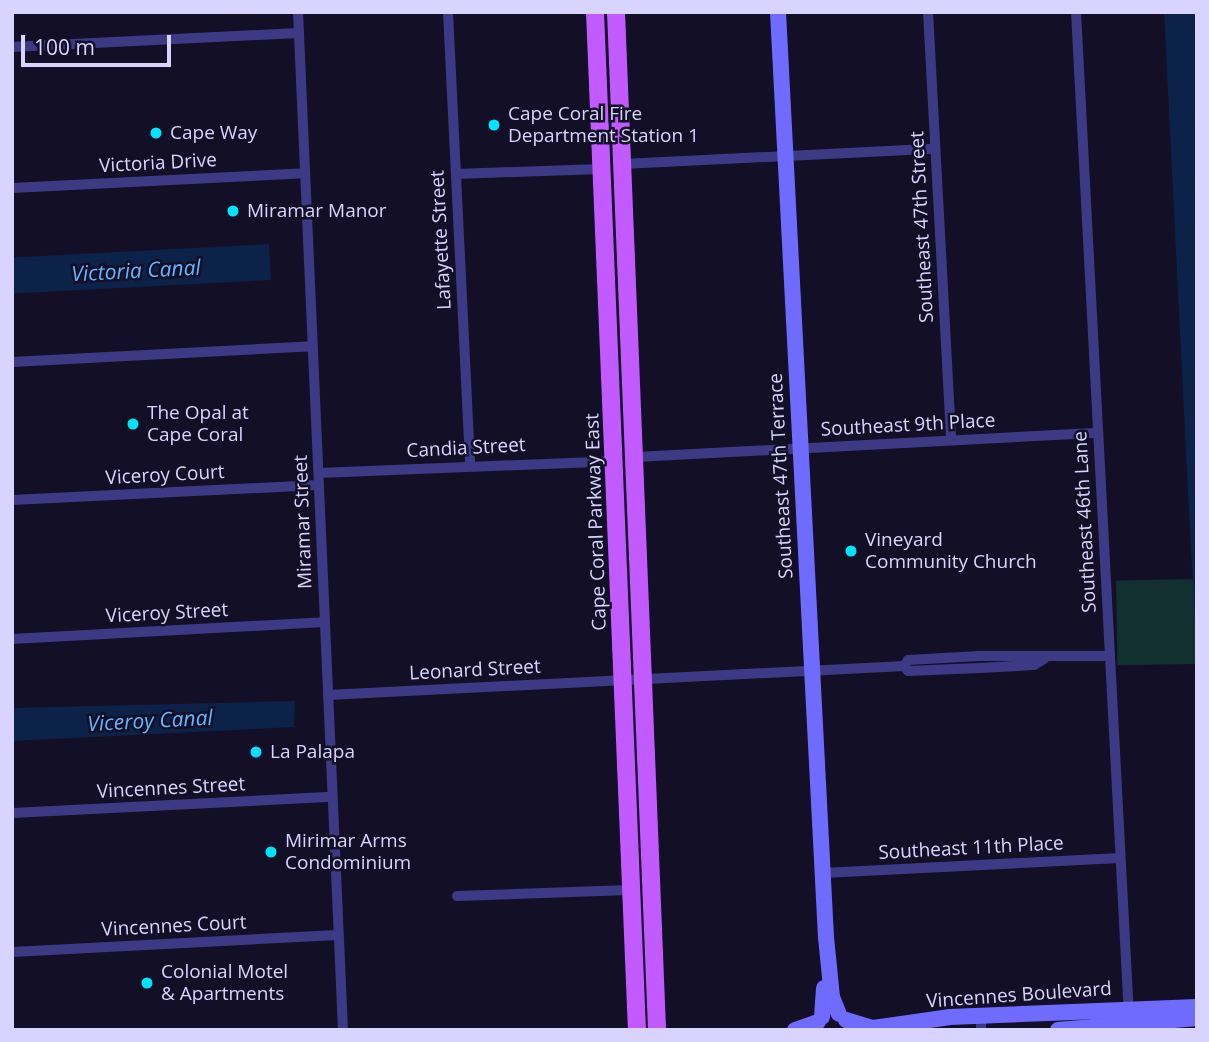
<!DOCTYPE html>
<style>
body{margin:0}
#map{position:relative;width:1209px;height:1042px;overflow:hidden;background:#130f26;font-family:"Open Sans",sans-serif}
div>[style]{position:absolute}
.green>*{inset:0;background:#12302f;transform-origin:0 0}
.water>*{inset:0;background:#0c2248;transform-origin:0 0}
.street>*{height:10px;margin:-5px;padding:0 5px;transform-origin:5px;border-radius:5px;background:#3d3a85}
.secondary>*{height:16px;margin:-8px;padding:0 8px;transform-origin:8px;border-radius:8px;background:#6f6bff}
.primary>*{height:18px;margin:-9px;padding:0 9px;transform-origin:9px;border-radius:9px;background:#c25bff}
.dots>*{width:19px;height:19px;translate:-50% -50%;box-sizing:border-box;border:4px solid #130f26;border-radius:50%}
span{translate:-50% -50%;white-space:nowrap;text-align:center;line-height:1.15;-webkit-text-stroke:5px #130f26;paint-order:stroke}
.poi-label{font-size:19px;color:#d9d4ff}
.left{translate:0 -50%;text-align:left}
.street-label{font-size:19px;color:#d9d4ff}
.water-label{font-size:21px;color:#62b6ff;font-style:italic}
.frame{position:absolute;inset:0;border:14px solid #d9d4ff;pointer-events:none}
.scale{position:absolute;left:21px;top:35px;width:150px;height:32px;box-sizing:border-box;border:4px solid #d9d4ff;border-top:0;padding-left:9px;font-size:21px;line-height:24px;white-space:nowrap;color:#d9d4ff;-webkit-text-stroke:5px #130f26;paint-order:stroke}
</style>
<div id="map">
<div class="green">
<i style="left:1195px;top:579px;width:85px;height:79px;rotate:89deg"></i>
</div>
<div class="water">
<i style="clip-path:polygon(1164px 12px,1197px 12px,1197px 654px,1189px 513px)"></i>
<i style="left:269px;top:244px;width:36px;height:257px;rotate:87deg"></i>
<i style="clip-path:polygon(295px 701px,294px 727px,12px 741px,12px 708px)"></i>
</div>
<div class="street">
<i style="left:298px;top:12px;width:1019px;rotate:87.47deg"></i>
<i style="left:448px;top:12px;width:454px;rotate:87.2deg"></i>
<i style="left:928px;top:12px;width:429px;rotate:86.9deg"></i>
<i style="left:1076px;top:12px;width:1005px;rotate:86.98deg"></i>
<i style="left:12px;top:47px;width:287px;rotate:-2.8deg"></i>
<i style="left:623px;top:164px;width:310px;rotate:-2.8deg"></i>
<i style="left:456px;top:174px;width:145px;rotate:-2deg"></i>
<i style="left:12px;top:188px;width:293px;rotate:-2.9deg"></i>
<i style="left:12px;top:362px;width:301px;rotate:-3deg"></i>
<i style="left:636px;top:457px;width:463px;rotate:-3deg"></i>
<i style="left:319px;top:473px;width:295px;rotate:-2.3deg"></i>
<i style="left:12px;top:500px;width:307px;rotate:-2.8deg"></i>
<i style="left:12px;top:639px;width:312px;rotate:-3.1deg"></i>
<i style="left:904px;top:666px;width:7px;rotate:-56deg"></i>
<i style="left:908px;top:660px;width:71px;rotate:-3.2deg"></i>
<i style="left:979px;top:656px;width:131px"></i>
<i style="left:328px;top:695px;width:577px;rotate:-2.88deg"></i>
<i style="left:904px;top:666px;width:6px;rotate:51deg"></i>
<i style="left:908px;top:671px;width:72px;rotate:-2.4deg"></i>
<i style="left:980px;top:668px;width:54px;rotate:-3.2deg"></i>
<i style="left:1034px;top:665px;width:12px;rotate:-31deg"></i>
<i style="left:12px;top:813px;width:320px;rotate:-2.9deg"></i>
<i style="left:823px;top:873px;width:297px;rotate:-2.9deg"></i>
<i style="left:457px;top:896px;width:172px;rotate:-2deg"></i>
<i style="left:12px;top:952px;width:326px;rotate:-3deg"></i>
<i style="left:981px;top:1019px;width:11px;rotate:90deg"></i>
</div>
<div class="secondary">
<i style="left:778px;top:12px;width:926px;rotate:87.03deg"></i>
<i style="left:826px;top:937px;width:60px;rotate:84.3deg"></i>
<i style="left:832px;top:997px;width:18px;rotate:68deg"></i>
<i style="left:822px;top:1017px;width:29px;rotate:-86deg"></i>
<i style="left:846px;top:1020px;width:28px;rotate:17deg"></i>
<i style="left:873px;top:1028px;width:78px;rotate:-8.1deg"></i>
<i style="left:950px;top:1017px;width:247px;rotate:-2.3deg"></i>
<i style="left:795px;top:1030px;width:24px;rotate:-19deg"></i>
<i style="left:1058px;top:1030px;width:140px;rotate:-4.9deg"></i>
</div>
<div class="primary">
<i style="left:595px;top:12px;width:1019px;rotate:87.64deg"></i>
<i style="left:616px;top:12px;width:1019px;rotate:87.69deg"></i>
</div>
<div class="dots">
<i style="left:494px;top:125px;background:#00e5ff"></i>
<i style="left:156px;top:133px;background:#00e5ff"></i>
<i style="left:233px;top:211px;background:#00e5ff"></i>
<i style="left:133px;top:424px;background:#00e5ff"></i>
<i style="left:851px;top:551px;background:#00e5ff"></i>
<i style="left:256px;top:752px;background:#00e5ff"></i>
<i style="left:271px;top:852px;background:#00e5ff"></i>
<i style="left:147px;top:983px;background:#00e5ff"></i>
</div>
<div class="poi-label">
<span class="left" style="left:508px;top:125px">Cape Coral Fire<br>Department Station 1</span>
<span class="left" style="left:170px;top:133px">Cape Way</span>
<span class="left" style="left:247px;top:211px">Miramar Manor</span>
<span class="left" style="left:147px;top:424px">The Opal at<br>Cape Coral</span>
<span class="left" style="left:865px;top:551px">Vineyard<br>Community Church</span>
<span class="left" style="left:270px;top:752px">La Palapa</span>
<span class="left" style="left:285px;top:852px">Mirimar Arms<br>Condominium</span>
<span class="left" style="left:161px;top:983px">Colonial Motel<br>&amp; Apartments</span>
</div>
<div class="street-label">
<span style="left:158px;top:163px;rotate:-3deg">Victoria Drive</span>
<span style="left:922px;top:227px;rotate:-93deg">Southeast 47th Street</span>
<span style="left:441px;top:240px;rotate:-93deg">Lafayette Street</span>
<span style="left:908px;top:425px;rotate:-3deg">Southeast 9th Place</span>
<span style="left:466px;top:448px;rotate:-3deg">Candia Street</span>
<span style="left:165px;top:475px;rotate:-3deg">Viceroy Court</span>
<span style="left:781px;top:476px;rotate:-93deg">Southeast 47th Terrace</span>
<span style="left:303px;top:522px;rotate:-92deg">Miramar Street</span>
<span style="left:596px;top:522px;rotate:-92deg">Cape Coral Parkway East</span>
<span style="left:1085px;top:522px;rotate:-93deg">Southeast 46th Lane</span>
<span style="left:167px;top:613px;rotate:-3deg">Viceroy Street</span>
<span style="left:475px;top:670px;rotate:-3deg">Leonard Street</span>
<span style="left:171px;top:788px;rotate:-3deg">Vincennes Street</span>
<span style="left:971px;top:848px;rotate:-3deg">Southeast 11th Place</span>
<span style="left:174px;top:926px;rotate:-3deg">Vincennes Court</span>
<span style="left:1019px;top:995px;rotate:-4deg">Vincennes Boulevard</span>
</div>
<div class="water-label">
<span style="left:136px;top:270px;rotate:-3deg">Victoria Canal</span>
<span style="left:150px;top:720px;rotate:-3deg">Viceroy Canal</span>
</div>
<div class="frame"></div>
<div class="scale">100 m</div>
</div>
